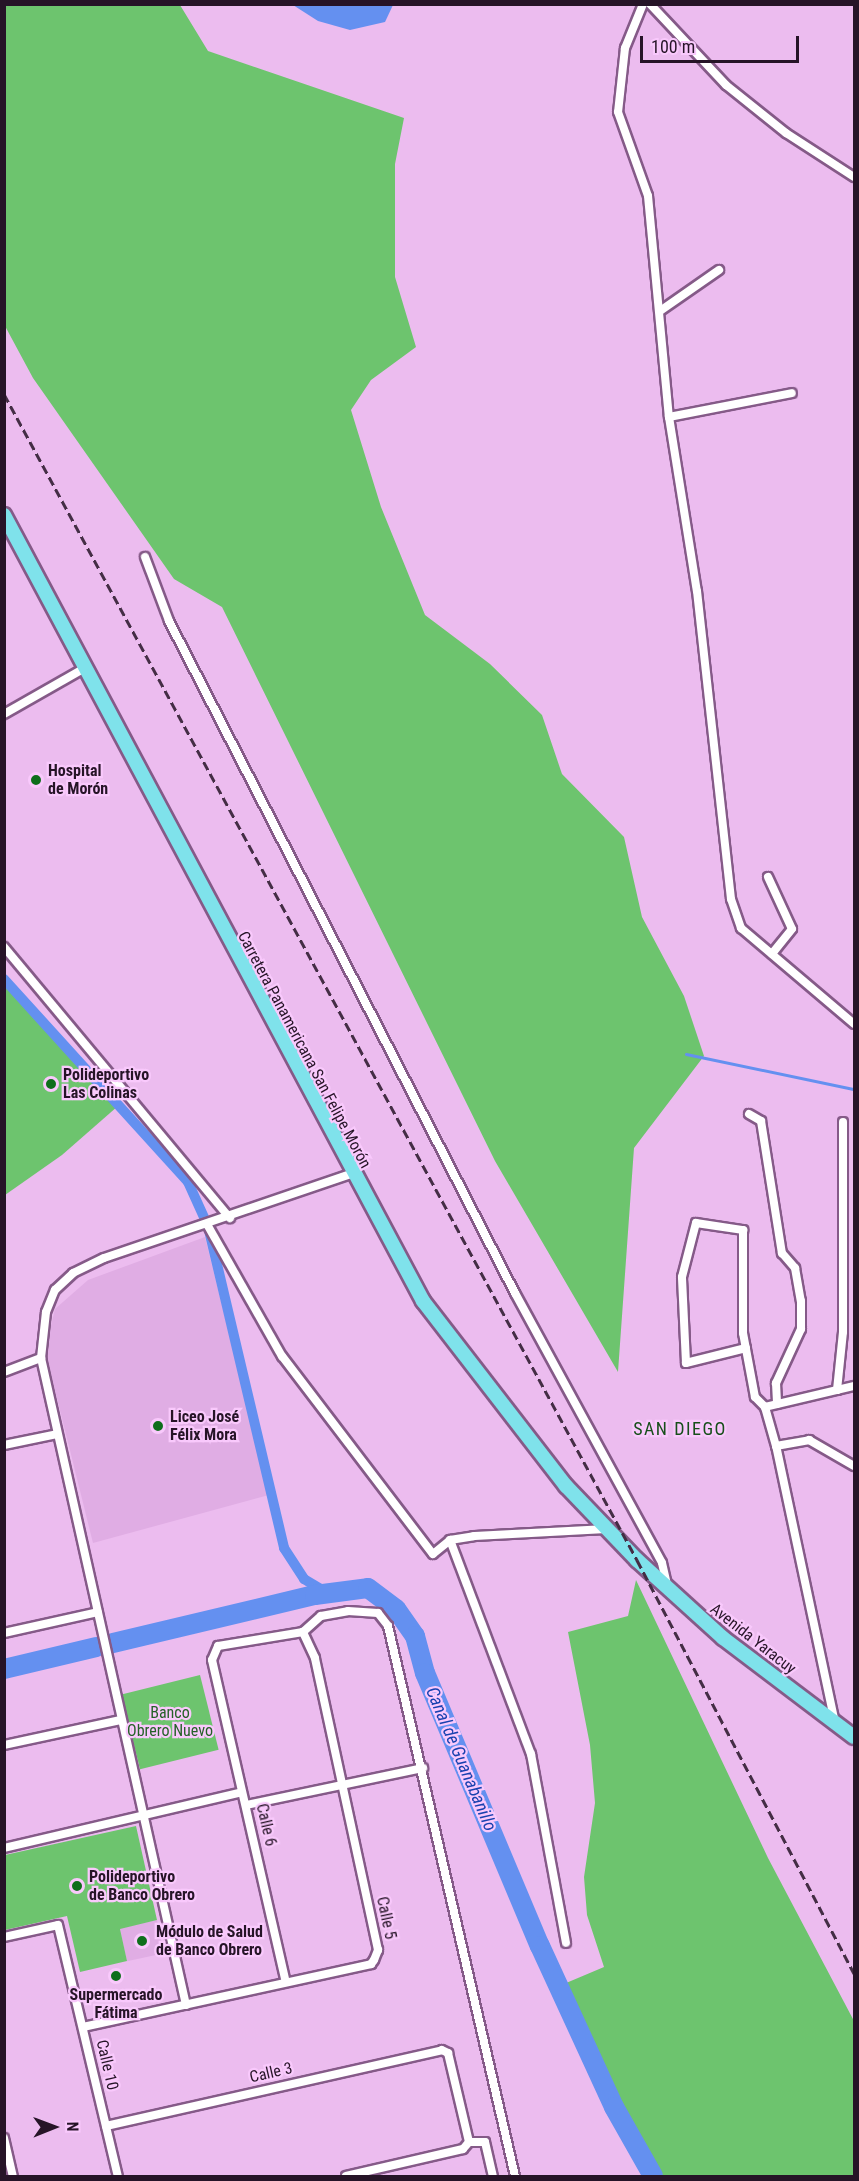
<!DOCTYPE html>
<meta charset="utf-8">
<style>
body{margin:0}
#map{position:relative;width:859px;height:2181px;overflow:hidden;background:#ecbcef;font-family:"Roboto Condensed",sans-serif}
div>[style]{position:absolute}
.built>*{inset:0;background:#e0ade4;transform-origin:0 0}
.green>*{inset:0;background:#6dc46e;transform-origin:0 0}
.water>*{inset:0;background:#6490f0}
.stream>*{height:3px;margin:-1.5px;padding:0 1.5px;transform-origin:1.5px;border-radius:1.5px;background:#6490f0}
.canal>*{height:10px;margin:-5px;padding:0 5px;transform-origin:5px;border-radius:5px;background:#6490f0}
.river>*{height:20px;margin:-10px;padding:0 10px;transform-origin:10px;border-radius:10px;background:#6490f0}
.roads{filter:drop-shadow(2px 0 #855a88) drop-shadow(-2px 0 #855a88) drop-shadow(0 2px #855a88) drop-shadow(0 -2px #855a88)}
.street>*{height:8px;margin:-4px;padding:0 4px;transform-origin:4px;border-radius:4px;background:#fff}
.primary>*{height:14px;margin:-7px;padding:0 7px;transform-origin:7px;border-radius:7px;background:#7fe2eb}
.rail>*{height:3px;margin-top:-1.5px;transform-origin:0;background:repeating-linear-gradient(90deg,#442d45 0 9px,transparent 0 13.5px)}
.dots>*{width:16px;height:16px;translate:-50% -50%;box-sizing:border-box;border:3px solid #f9c9fc;border-radius:50%}
span{translate:-50% -50%;white-space:nowrap;text-align:center;line-height:1.15;-webkit-text-stroke:4.5px #f9c9fc;paint-order:stroke}
.poi-label{font-size:16px;color:#261427;font-weight:700}
.left{translate:0 -50%;text-align:left}
.street-label{font-size:16px;color:#261427}
.park-label{font-size:16px;color:#256128}
.neighbourhood-label{font-size:18px;color:#184f1b;letter-spacing:1.5px}
.water-label{font-size:18px;color:#1841af;font-style:italic}
.frame{position:absolute;inset:0;border:6px solid #261427;pointer-events:none}
.north{position:absolute;left:24px;top:2097px;width:60px;height:60px;-webkit-text-stroke:4px #f9c9fc;paint-order:stroke;rotate:89deg;font-size:16px;font-weight:700;line-height:24px;text-align:center;color:#261427}
.north::after{content:'';display:block;margin:auto;width:21px;height:27px;background:#261427;clip-path:polygon(50% 0,100% 100%,50% 72%,0 100%)}
.scale{position:absolute;left:640px;top:36px;width:159px;height:27px;box-sizing:border-box;border:3px solid #261427;border-top:0;padding-left:8px;font-size:18px;line-height:21px;white-space:nowrap;color:#261427;-webkit-text-stroke:4px #f9c9fc;paint-order:stroke}
</style>
<div id="map">
<div class="built">
<i style="clip-path:polygon(205px 1237px,269px 1495px,93px 1543px,45px 1350px,55px 1309px,88px 1280px)"></i>
<i style="left:157px;top:1920px;width:34px;height:38px;rotate:78deg"></i>
</div>
<div class="green">
<i style="clip-path:polygon(4px 5px,180px 5px,208px 51px,404px 118px,395px 164px,395px 277px,416px 347px,371px 380px,351px 410px,381px 507px,425px 615px,490px 664px,542px 715px,562px 774px,624px 837px,642px 917px,684px 996px,704px 1056px,634px 1148px,618px 1372px,495px 1161px,222px 607px,174px 579px,33px 378px,5px 326px)"></i>
<i style="clip-path:polygon(5px 984px,118px 1106px,62px 1155px,5px 1195px)"></i>
<i style="clip-path:polygon(636px 1580px,768px 1858px,854px 2021px,854px 2176px,653px 2176px,614px 2107px,559px 1986px,604px 1967px,587px 1915px,584px 1877px,595px 1803px,590px 1745px,568px 1632px,628px 1616px)"></i>
<i style="left:200px;top:1675px;width:77px;height:81px;rotate:76deg"></i>
<i style="clip-path:polygon(136px 1826px,157px 1920px,120px 1929px,127px 1961px,80px 1972px,67px 1916px,5px 1930px,5px 1855px)"></i>
</div>
<div class="water">
<i style="clip-path:polygon(293px 5px,393px 5px,385px 22px,350px 30px,318px 21px)"></i>
</div>
<div class="stream">
<i style="left:686px;top:1054px;width:172px;rotate:11.8deg"></i>
</div>
<div class="canal">
<i style="left:4px;top:979px;width:274px;rotate:47.8deg"></i>
<i style="left:188px;top:1182px;width:48px;rotate:65.6deg"></i>
<i style="left:208px;top:1226px;width:331px;rotate:76.7deg"></i>
<i style="left:284px;top:1548px;width:37px;rotate:57deg"></i>
<i style="left:304px;top:1579px;width:27px;rotate:31deg"></i>
</div>
<div class="river">
<i style="left:113px;top:1643px;width:208px;rotate:-13.4deg"></i>
<i style="left:315px;top:1595px;width:53px;rotate:-7.5deg"></i>
<i style="left:368px;top:1588px;width:35px;rotate:37deg"></i>
<i style="left:396px;top:1609px;width:33px;rotate:55deg"></i>
<i style="left:415px;top:1636px;width:38px;rotate:75deg"></i>
<i style="left:425px;top:1673px;width:296px;rotate:67.2deg"></i>
<i style="left:540px;top:1946px;width:177px;rotate:65.3deg"></i>
<i style="left:614px;top:2107px;width:79px;rotate:60.5deg"></i>
<i style="left:4px;top:1669px;width:95px;rotate:-13.4deg"></i>
</div>
<div class="roads">
<div class="street">
<i style="left:643px;top:4px;width:48px;rotate:112.2deg"></i>
<i style="left:625px;top:48px;width:64px;rotate:96.2deg"></i>
<i style="left:618px;top:112px;width:89px;rotate:70.3deg"></i>
<i style="left:648px;top:196px;width:222px;rotate:84.6deg"></i>
<i style="left:669px;top:417px;width:176px;rotate:80.9deg"></i>
<i style="left:697px;top:591px;width:310px;rotate:83.7deg"></i>
<i style="left:731px;top:899px;width:31px;rotate:71deg"></i>
<i style="left:741px;top:928px;width:148px;rotate:40.3deg"></i>
<i style="left:650px;top:4px;width:111px;rotate:46.8deg"></i>
<i style="left:726px;top:85px;width:77px;rotate:38.7deg"></i>
<i style="left:786px;top:133px;width:81px;rotate:32.9deg"></i>
<i style="left:660px;top:311px;width:72px;rotate:-34.8deg"></i>
<i style="left:669px;top:417px;width:125px;rotate:-11deg"></i>
<i style="left:145px;top:557px;width:68px;rotate:69.4deg"></i>
<i style="left:169px;top:621px;width:756px;rotate:62.76deg"></i>
<i style="left:515px;top:1293px;width:307px;rotate:61.4deg"></i>
<i style="left:662px;top:1563px;width:23px;rotate:77deg"></i>
<i style="left:4px;top:714px;width:93px;rotate:-29.6deg"></i>
<i style="left:768px;top:877px;width:57px;rotate:65.2deg"></i>
<i style="left:792px;top:929px;width:32px;rotate:129deg"></i>
<i style="left:4px;top:947px;width:353px;rotate:50.2deg"></i>
<i style="left:749px;top:1114px;width:14px;rotate:30deg"></i>
<i style="left:761px;top:1121px;width:134px;rotate:81deg"></i>
<i style="left:782px;top:1253px;width:20px;rotate:49deg"></i>
<i style="left:795px;top:1268px;width:34px;rotate:80deg"></i>
<i style="left:801px;top:1301px;width:28px;rotate:90deg"></i>
<i style="left:801px;top:1329px;width:60px;rotate:114.8deg"></i>
<i style="left:776px;top:1383px;width:21px;rotate:87deg"></i>
<i style="left:208px;top:1226px;width:150px;rotate:60.4deg"></i>
<i style="left:282px;top:1356px;width:249px;rotate:52.7deg"></i>
<i style="left:433px;top:1554px;width:22px;rotate:-39deg"></i>
<i style="left:450px;top:1540px;width:24px;rotate:-9deg"></i>
<i style="left:474px;top:1536px;width:133px;rotate:-3deg"></i>
<i style="left:746px;top:1348px;width:62px;rotate:166deg"></i>
<i style="left:686px;top:1363px;width:86px;rotate:-92.7deg"></i>
<i style="left:682px;top:1277px;width:56px;rotate:-75.5deg"></i>
<i style="left:696px;top:1223px;width:48px;rotate:8.5deg"></i>
<i style="left:743px;top:1230px;width:103px;rotate:90deg"></i>
<i style="left:743px;top:1333px;width:65px;rotate:79.4deg"></i>
<i style="left:755px;top:1397px;width:14px;rotate:45deg"></i>
<i style="left:4px;top:1372px;width:40px;rotate:-21deg"></i>
<i style="left:837px;top:1390px;width:58px;rotate:-84.1deg"></i>
<i style="left:843px;top:1332px;width:210px;rotate:-90deg"></i>
<i style="left:4px;top:1445px;width:54px;rotate:-11.7deg"></i>
<i style="left:776px;top:1446px;width:41px;rotate:-105.8deg"></i>
<i style="left:765px;top:1407px;width:91px;rotate:-13.3deg"></i>
<i style="left:450px;top:1540px;width:229px;rotate:69.3deg"></i>
<i style="left:531px;top:1754px;width:192px;rotate:79.5deg"></i>
<i style="left:303px;top:1632px;width:24px;rotate:-42deg"></i>
<i style="left:321px;top:1616px;width:27px;rotate:-10deg"></i>
<i style="left:348px;top:1611px;width:30px;rotate:4deg"></i>
<i style="left:378px;top:1613px;width:16px;rotate:52deg"></i>
<i style="left:388px;top:1626px;width:564px;rotate:77deg"></i>
<i style="left:4px;top:1633px;width:96px;rotate:-12.6deg"></i>
<i style="left:835px;top:1723px;width:283px;rotate:-102deg"></i>
<i style="left:776px;top:1446px;width:34px;rotate:-10deg"></i>
<i style="left:809px;top:1440px;width:52px;rotate:30deg"></i>
<i style="left:4px;top:1745px;width:120px;rotate:-12.1deg"></i>
<i style="left:246px;top:1805px;width:181px;rotate:-11.8deg"></i>
<i style="left:4px;top:1848px;width:244px;rotate:-13.2deg"></i>
<i style="left:4px;top:1937px;width:55px;rotate:-12.5deg"></i>
<i style="left:58px;top:1925px;width:258px;rotate:76.6deg"></i>
<i style="left:186px;top:2005px;width:663px;rotate:-102.63deg"></i>
<i style="left:41px;top:1358px;width:46px;rotate:-83.8deg"></i>
<i style="left:46px;top:1312px;width:24px;rotate:-68deg"></i>
<i style="left:55px;top:1290px;width:25px;rotate:-43deg"></i>
<i style="left:73px;top:1273px;width:34px;rotate:-26deg"></i>
<i style="left:104px;top:1258px;width:261px;rotate:-18.8deg"></i>
<i style="left:83px;top:2027px;width:295px;rotate:-12.3deg"></i>
<i style="left:371px;top:1964px;width:5px;rotate:-53deg"></i>
<i style="left:374px;top:1960px;width:11px;rotate:-68deg"></i>
<i style="left:378px;top:1950px;width:299px;rotate:-102.2deg"></i>
<i style="left:315px;top:1658px;width:29px;rotate:-115deg"></i>
<i style="left:303px;top:1632px;width:86px;rotate:170.6deg"></i>
<i style="left:218px;top:1646px;width:15px;rotate:113deg"></i>
<i style="left:212px;top:1660px;width:330px;rotate:77.1deg"></i>
<i style="left:106px;top:2126px;width:344px;rotate:-12.7deg"></i>
<i style="left:442px;top:2050px;width:7px;rotate:27deg"></i>
<i style="left:448px;top:2053px;width:91px;rotate:76.7deg"></i>
<i style="left:469px;top:2142px;width:16px"></i>
<i style="left:485px;top:2142px;width:35px;rotate:77deg"></i>
<i style="left:4px;top:2138px;width:39px;rotate:77deg"></i>
<i style="left:346px;top:2176px;width:120px;rotate:-13deg"></i>
<i style="left:463px;top:2149px;width:9px;rotate:-49deg"></i>
</div>
<div class="primary">
<i style="left:4px;top:515px;width:891px;rotate:61.94deg"></i>
<i style="left:423px;top:1301px;width:234px;rotate:52.3deg"></i>
<i style="left:566px;top:1486px;width:103px;rotate:46.2deg"></i>
<i style="left:637px;top:1560px;width:116px;rotate:42.2deg"></i>
<i style="left:723px;top:1638px;width:164px;rotate:37.1deg"></i>
</div>
</div>
<div class="rail">
<i style="left:4px;top:394px;width:1327px;rotate:61.5deg"></i>
<i style="left:637px;top:1560px;width:467px;rotate:62.3deg"></i>
</div>
<div class="dots">
<i style="left:36px;top:780px;background:#0e6e1b"></i>
<i style="left:51px;top:1084px;background:#0e6e1b"></i>
<i style="left:158px;top:1426px;background:#0e6e1b"></i>
<i style="left:77px;top:1886px;background:#0e6e1b"></i>
<i style="left:142px;top:1941px;background:#0e6e1b"></i>
<i style="left:116px;top:1976px;background:#0e6e1b"></i>
</div>
<div class="poi-label">
<span class="left" style="left:48px;top:780px">Hospital<br>de Morón</span>
<span class="left" style="left:63px;top:1084px">Polideportivo<br>Las Colinas</span>
<span class="left" style="left:170px;top:1426px">Liceo José<br>Félix Mora</span>
<span class="left" style="left:89px;top:1886px">Polideportivo<br>de Banco Obrero</span>
<span class="left" style="left:156px;top:1941px">Módulo de Salud<br>de Banco Obrero</span>
<span style="left:116px;top:2004px">Supermercado<br>Fátima</span>
</div>
<div class="street-label">
<span style="left:304px;top:1050px;rotate:62deg">Carretera Panamericana San Felipe Morón</span>
<span style="left:753px;top:1639px;rotate:38deg">Avenida Yaracuy</span>
<span style="left:266px;top:1825px;rotate:77deg">Calle 6</span>
<span style="left:386px;top:1918px;rotate:78deg">Calle 5</span>
<span style="left:107px;top:2065px;rotate:77deg">Calle 10</span>
<span style="left:271px;top:2073px;rotate:-13deg">Calle 3</span>
</div>
<div class="park-label">
<span style="left:170px;top:1722px">Banco<br>Obrero Nuevo</span>
</div>
<div class="neighbourhood-label">
<span style="left:680px;top:1429px">SAN DIEGO</span>
</div>
<div class="water-label">
<span style="left:461px;top:1759px;rotate:67deg">Canal de Guanabanillo</span>
</div>
<div class="frame"></div>
<div class="north">N</div>
<div class="scale">100 m</div>
</div>
